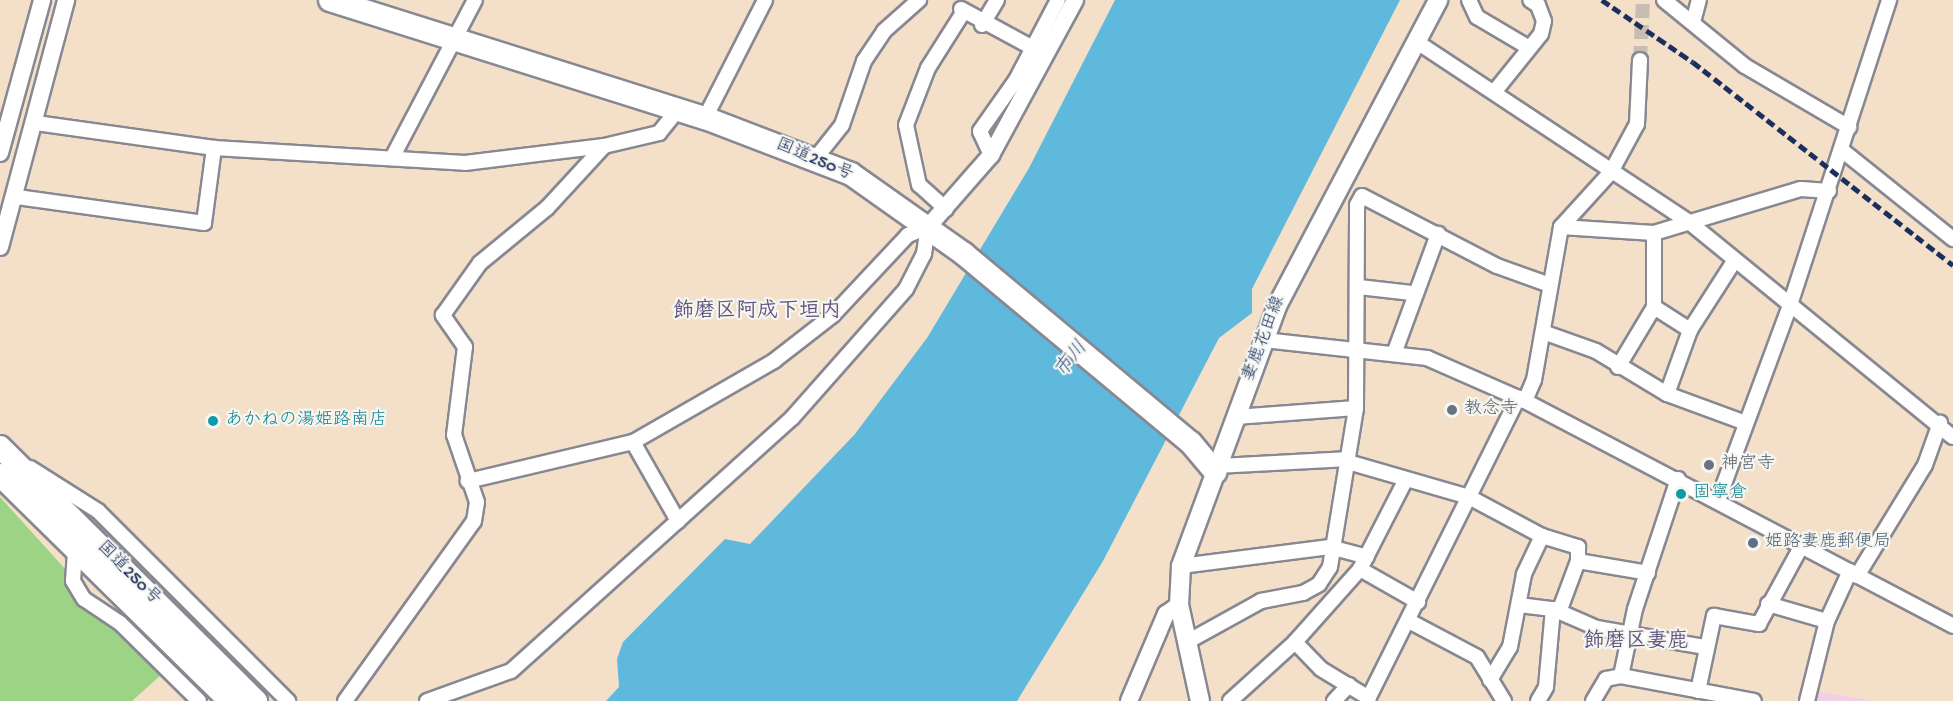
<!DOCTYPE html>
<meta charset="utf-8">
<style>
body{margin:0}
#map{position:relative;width:1953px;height:701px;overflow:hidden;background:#f4e0c8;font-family:"Gochi Hand","Klee One",sans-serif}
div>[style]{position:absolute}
.built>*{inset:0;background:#f1d0e4}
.green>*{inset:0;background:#9cd385}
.water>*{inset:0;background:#5fb9dd}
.minor-tunnel>*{height:14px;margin-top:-7px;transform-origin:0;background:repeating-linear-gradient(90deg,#c9bdb3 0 14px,transparent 0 21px)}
.roads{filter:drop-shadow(2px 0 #888893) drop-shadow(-2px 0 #888893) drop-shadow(0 2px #888893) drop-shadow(0 -2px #888893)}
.minor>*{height:14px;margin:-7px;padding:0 7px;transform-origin:7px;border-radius:7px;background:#fff}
.tertiary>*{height:16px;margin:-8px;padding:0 8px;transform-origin:8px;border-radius:8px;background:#fff}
.secondary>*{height:18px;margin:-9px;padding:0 9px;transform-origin:9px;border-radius:9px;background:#fff}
.trunk>*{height:22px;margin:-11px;padding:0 11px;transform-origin:11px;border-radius:11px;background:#fff}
.rail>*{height:4.5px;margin-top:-2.25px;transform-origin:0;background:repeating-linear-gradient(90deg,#1b2f5e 0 9px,transparent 0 13.5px)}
.dots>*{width:16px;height:16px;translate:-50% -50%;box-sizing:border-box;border:3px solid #f6f6f2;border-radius:50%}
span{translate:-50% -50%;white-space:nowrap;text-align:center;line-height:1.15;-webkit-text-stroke:4.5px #f6f6f2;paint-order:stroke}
.street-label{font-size:18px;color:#1b2f5e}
.worship-label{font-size:18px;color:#5b616d}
.left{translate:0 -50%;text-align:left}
.culture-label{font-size:18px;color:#0d838f}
.service-label{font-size:18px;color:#4e5e75}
.water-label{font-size:20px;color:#2f5884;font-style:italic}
.quarter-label{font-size:21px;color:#61547f;font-weight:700}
</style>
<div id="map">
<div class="built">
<i style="clip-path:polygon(1822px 692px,1873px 701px,1810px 701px,1812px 694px)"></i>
</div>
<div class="green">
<i style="clip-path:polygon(0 497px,161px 675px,132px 701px,0 701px)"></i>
</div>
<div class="water">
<i style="clip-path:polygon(1115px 0,1400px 0,1252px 289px,1252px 313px,1219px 338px,1103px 561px,1017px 701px,606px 701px,619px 687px,617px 659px,623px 642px,725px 539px,750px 544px,855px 434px,927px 338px,1029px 168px)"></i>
</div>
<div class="minor-tunnel">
<i style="left:1640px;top:60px;width:60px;rotate:-87.1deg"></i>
</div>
<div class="roads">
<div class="minor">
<i style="left:1469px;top:0;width:19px;rotate:65deg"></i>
<i style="left:1477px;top:17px;width:57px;rotate:30.6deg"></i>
<i style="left:1664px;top:0;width:104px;rotate:39.2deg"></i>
<i style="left:1745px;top:66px;width:121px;rotate:30.4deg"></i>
<i style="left:961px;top:9px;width:80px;rotate:28.5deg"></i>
<i style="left:1693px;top:22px;width:23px;rotate:-75deg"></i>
<i style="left:982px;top:25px;width:29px;rotate:-59deg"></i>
<i style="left:1417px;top:42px;width:326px;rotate:33.5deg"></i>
<i style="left:1689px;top:222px;width:340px;rotate:39.2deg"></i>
<i style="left:1495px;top:91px;width:73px;rotate:-51.1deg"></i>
<i style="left:1541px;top:34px;width:13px;rotate:-77deg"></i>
<i style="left:1544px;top:21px;width:17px;rotate:-111deg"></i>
<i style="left:1538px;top:5px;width:9px;rotate:-148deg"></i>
<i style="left:705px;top:118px;width:132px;rotate:-63deg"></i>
<i style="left:36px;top:123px;width:180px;rotate:8deg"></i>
<i style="left:214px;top:148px;width:251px;rotate:3.4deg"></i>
<i style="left:465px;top:163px;width:140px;rotate:-7deg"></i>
<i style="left:1843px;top:151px;width:141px;rotate:38.7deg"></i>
<i style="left:991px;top:155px;width:26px;rotate:-115deg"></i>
<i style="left:980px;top:131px;width:62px;rotate:-54.8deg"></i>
<i style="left:1016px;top:80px;width:90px;rotate:-62.3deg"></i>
<i style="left:392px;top:158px;width:178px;rotate:-62.3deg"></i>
<i style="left:815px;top:159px;width:43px;rotate:-51.5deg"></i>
<i style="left:842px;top:125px;width:68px;rotate:-71deg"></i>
<i style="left:864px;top:61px;width:36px;rotate:-56deg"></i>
<i style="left:884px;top:31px;width:47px;rotate:-41.5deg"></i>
<i style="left:17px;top:197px;width:189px;rotate:7.9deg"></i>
<i style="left:204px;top:223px;width:76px;rotate:-82.4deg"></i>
<i style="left:946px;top:209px;width:36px;rotate:-138deg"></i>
<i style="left:919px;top:185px;width:61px;rotate:-102.2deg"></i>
<i style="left:906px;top:125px;width:61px;rotate:-68.9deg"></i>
<i style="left:928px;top:68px;width:67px;rotate:-57.7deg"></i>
<i style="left:1561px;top:227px;width:93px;rotate:3.7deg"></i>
<i style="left:1654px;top:233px;width:153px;rotate:-16.7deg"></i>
<i style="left:1801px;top:189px;width:28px;rotate:4deg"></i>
<i style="left:1359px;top:287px;width:53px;rotate:6.5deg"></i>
<i style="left:1654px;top:307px;width:43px;rotate:32.6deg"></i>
<i style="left:1543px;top:332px;width:56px;rotate:19.7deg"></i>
<i style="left:1596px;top:351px;width:83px;rotate:31.2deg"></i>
<i style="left:1667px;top:394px;width:84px;rotate:20.2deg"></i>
<i style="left:1264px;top:340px;width:164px;rotate:6.3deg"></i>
<i style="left:1427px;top:358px;width:107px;rotate:23.7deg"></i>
<i style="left:1525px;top:401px;width:484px;rotate:27.7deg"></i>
<i style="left:1395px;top:351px;width:125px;rotate:-69.8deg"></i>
<i style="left:1618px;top:367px;width:70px;rotate:-59deg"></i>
<i style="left:1654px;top:307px;width:74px;rotate:-90deg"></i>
<i style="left:1667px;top:394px;width:68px;rotate:-70.2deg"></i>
<i style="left:1690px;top:330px;width:83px;rotate:-57.3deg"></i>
<i style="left:1525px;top:401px;width:23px;rotate:-67deg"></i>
<i style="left:1534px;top:380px;width:155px;rotate:-80deg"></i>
<i style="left:1561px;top:227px;width:74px;rotate:-47.7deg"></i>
<i style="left:1611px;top:172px;width:55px;rotate:-61.6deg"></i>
<i style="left:1637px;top:124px;width:64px;rotate:-87.3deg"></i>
<i style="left:1236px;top:417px;width:120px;rotate:-4.3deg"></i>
<i style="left:633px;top:442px;width:91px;rotate:60.3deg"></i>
<i style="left:1348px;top:462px;width:126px;rotate:16.1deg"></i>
<i style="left:1469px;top:497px;width:83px;rotate:28.1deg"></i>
<i style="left:1542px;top:536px;width:38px;rotate:17deg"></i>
<i style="left:1578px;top:547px;width:14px;rotate:90deg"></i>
<i style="left:1578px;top:561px;width:71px;rotate:9.7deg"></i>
<i style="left:1218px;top:466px;width:129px;rotate:-3.1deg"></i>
<i style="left:30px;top:468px;width:80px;rotate:32.3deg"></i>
<i style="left:98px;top:511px;width:269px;rotate:45deg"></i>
<i style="left:1718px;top:500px;width:208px;rotate:-69.7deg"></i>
<i style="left:1790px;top:305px;width:321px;rotate:-72deg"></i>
<i style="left:75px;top:552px;width:29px;rotate:94deg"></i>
<i style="left:73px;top:581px;width:21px;rotate:59deg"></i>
<i style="left:84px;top:599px;width:43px;rotate:33.7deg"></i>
<i style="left:120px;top:623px;width:111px;rotate:44.6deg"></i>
<i style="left:1181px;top:566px;width:150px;rotate:-7.3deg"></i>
<i style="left:1330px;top:547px;width:38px;rotate:15deg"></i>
<i style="left:1360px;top:569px;width:67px;rotate:29.6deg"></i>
<i style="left:1857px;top:576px;width:130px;rotate:-58.5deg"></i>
<i style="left:1925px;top:465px;width:45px;rotate:-70.3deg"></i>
<i style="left:1768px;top:604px;width:61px;rotate:16.1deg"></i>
<i style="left:1519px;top:605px;width:34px;rotate:7deg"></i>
<i style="left:1553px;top:609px;width:48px;rotate:23.4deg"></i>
<i style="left:1597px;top:628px;width:110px;rotate:10deg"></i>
<i style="left:1559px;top:612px;width:54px;rotate:-69.6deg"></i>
<i style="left:1409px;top:621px;width:77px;rotate:27.9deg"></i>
<i style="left:1477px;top:657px;width:52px;rotate:58.5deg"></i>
<i style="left:1187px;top:642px;width:85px;rotate:-29deg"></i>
<i style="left:1261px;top:601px;width:43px;rotate:-10.8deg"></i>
<i style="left:1303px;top:593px;width:18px;rotate:-29deg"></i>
<i style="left:1319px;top:584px;width:20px;rotate:-57deg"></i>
<i style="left:1330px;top:567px;width:161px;rotate:-80.7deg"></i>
<i style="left:1356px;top:408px;width:203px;rotate:-89.7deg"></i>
<i style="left:1357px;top:205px;width:10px;rotate:-61deg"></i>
<i style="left:1362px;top:196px;width:152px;rotate:27.4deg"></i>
<i style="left:1497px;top:266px;width:53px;rotate:19.8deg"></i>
<i style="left:1295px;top:642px;width:37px;rotate:46deg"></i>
<i style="left:1321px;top:669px;width:56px;rotate:31.1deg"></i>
<i style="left:1621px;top:676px;width:68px;rotate:-78.2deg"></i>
<i style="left:1635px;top:609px;width:137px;rotate:-71.7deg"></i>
<i style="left:1490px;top:680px;width:39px;rotate:-59deg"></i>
<i style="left:1510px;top:647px;width:74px;rotate:-79.1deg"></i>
<i style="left:1524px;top:574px;width:42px;rotate:-64.7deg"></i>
<i style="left:1698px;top:691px;width:77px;rotate:-78deg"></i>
<i style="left:1714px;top:616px;width:46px;rotate:10.1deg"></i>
<i style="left:1759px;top:624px;width:90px;rotate:-61.4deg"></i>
<i style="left:345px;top:701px;width:221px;rotate:-54.4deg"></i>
<i style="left:474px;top:521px;width:19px;rotate:-81deg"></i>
<i style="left:477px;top:502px;width:71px;rotate:-108.9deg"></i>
<i style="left:454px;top:435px;width:89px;rotate:-82.9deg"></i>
<i style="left:465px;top:347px;width:39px;rotate:-125deg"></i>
<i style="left:443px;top:315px;width:64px;rotate:-54.6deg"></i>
<i style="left:480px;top:263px;width:87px;rotate:-39.4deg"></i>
<i style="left:547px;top:208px;width:84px;rotate:-47.4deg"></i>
<i style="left:604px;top:146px;width:57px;rotate:-13.3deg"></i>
<i style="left:659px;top:133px;width:27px;rotate:-51deg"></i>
<i style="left:427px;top:701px;width:89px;rotate:-19.7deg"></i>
<i style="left:511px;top:671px;width:378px;rotate:-42deg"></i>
<i style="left:792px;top:418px;width:172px;rotate:-48.5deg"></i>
<i style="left:906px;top:289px;width:39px;rotate:-63deg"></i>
<i style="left:924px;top:254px;width:27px;rotate:-82deg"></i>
<i style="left:928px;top:227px;width:22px;rotate:158deg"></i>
<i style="left:908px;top:235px;width:110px;rotate:133.2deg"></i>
<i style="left:833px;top:315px;width:75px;rotate:142.1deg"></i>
<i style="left:774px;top:361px;width:163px;rotate:150.1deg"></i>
<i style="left:633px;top:442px;width:170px;rotate:166.7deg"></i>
<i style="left:1230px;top:701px;width:88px;rotate:-42.2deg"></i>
<i style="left:1295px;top:642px;width:98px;rotate:-48.3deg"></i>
<i style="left:1360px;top:569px;width:99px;rotate:-62.9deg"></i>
<i style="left:1334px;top:701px;width:22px;rotate:-47deg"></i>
<i style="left:1367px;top:701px;width:339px;rotate:-63.5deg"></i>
<i style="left:1538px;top:701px;width:16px;rotate:-60deg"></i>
<i style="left:1546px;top:687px;width:78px;rotate:-84.9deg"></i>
<i style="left:1593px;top:701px;width:26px;rotate:-59deg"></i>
<i style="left:1606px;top:679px;width:15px;rotate:-11deg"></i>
<i style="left:1621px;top:676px;width:135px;rotate:10.6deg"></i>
<i style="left:1807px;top:701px;width:82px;rotate:-76deg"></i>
<i style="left:1827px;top:621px;width:55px;rotate:-65.3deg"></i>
</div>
<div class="tertiary">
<i style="left:0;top:153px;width:159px;rotate:-74.6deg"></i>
<i style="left:928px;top:227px;width:96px;rotate:-48.8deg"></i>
<i style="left:991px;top:155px;width:176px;rotate:-61.5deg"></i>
<i style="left:0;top:247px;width:256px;rotate:-75deg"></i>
<i style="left:1129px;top:701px;width:95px;rotate:-67deg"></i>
<i style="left:1166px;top:614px;width:16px;rotate:-35deg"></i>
</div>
<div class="secondary">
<i style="left:1200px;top:701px;width:98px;rotate:-102.3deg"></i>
<i style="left:1179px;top:605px;width:39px;rotate:-87deg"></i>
<i style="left:1181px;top:566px;width:279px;rotate:-69.7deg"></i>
<i style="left:1278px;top:304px;width:344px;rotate:-62.2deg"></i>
</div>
<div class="trunk">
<i style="left:330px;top:0;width:393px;rotate:17.5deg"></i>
<i style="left:705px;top:118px;width:156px;rotate:21deg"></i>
<i style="left:851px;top:174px;width:138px;rotate:35.3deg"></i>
<i style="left:964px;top:254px;width:295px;rotate:39.8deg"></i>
<i style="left:1191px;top:443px;width:38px;rotate:50deg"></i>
<i style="left:0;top:447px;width:361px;rotate:44.8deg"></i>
<i style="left:0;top:475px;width:322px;rotate:44.5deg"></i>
</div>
</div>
<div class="rail">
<i style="left:1602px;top:0;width:110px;rotate:34.3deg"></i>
<i style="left:1693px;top:62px;width:330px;rotate:38deg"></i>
</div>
<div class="dots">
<i style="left:1452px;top:410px;background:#6b7280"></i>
<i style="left:213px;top:421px;background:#0f9aa8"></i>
<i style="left:1709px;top:465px;background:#6b7280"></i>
<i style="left:1681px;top:494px;background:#0f9aa8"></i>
<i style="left:1753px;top:543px;background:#5c6f8a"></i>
</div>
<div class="street-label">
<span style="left:814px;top:161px;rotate:23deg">国道250号</span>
<span style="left:1265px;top:339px;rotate:-69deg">妻鹿花田線</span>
<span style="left:128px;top:574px;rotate:45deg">国道250号</span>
</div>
<div class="worship-label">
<span class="left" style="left:1464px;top:410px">教念寺</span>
<span class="left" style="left:1721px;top:465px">神宮寺</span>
</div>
<div class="culture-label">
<span class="left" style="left:225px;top:421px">あかねの湯姫路南店</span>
<span class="left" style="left:1693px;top:494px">固寧倉</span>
</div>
<div class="service-label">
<span class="left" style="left:1765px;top:543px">姫路妻鹿郵便局</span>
</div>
<div class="water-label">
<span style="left:1072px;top:360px;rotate:-52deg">市川</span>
</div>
<div class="quarter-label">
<span style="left:757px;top:313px">飾磨区阿成下垣内</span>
<span style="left:1636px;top:643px">飾磨区妻鹿</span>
</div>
</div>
